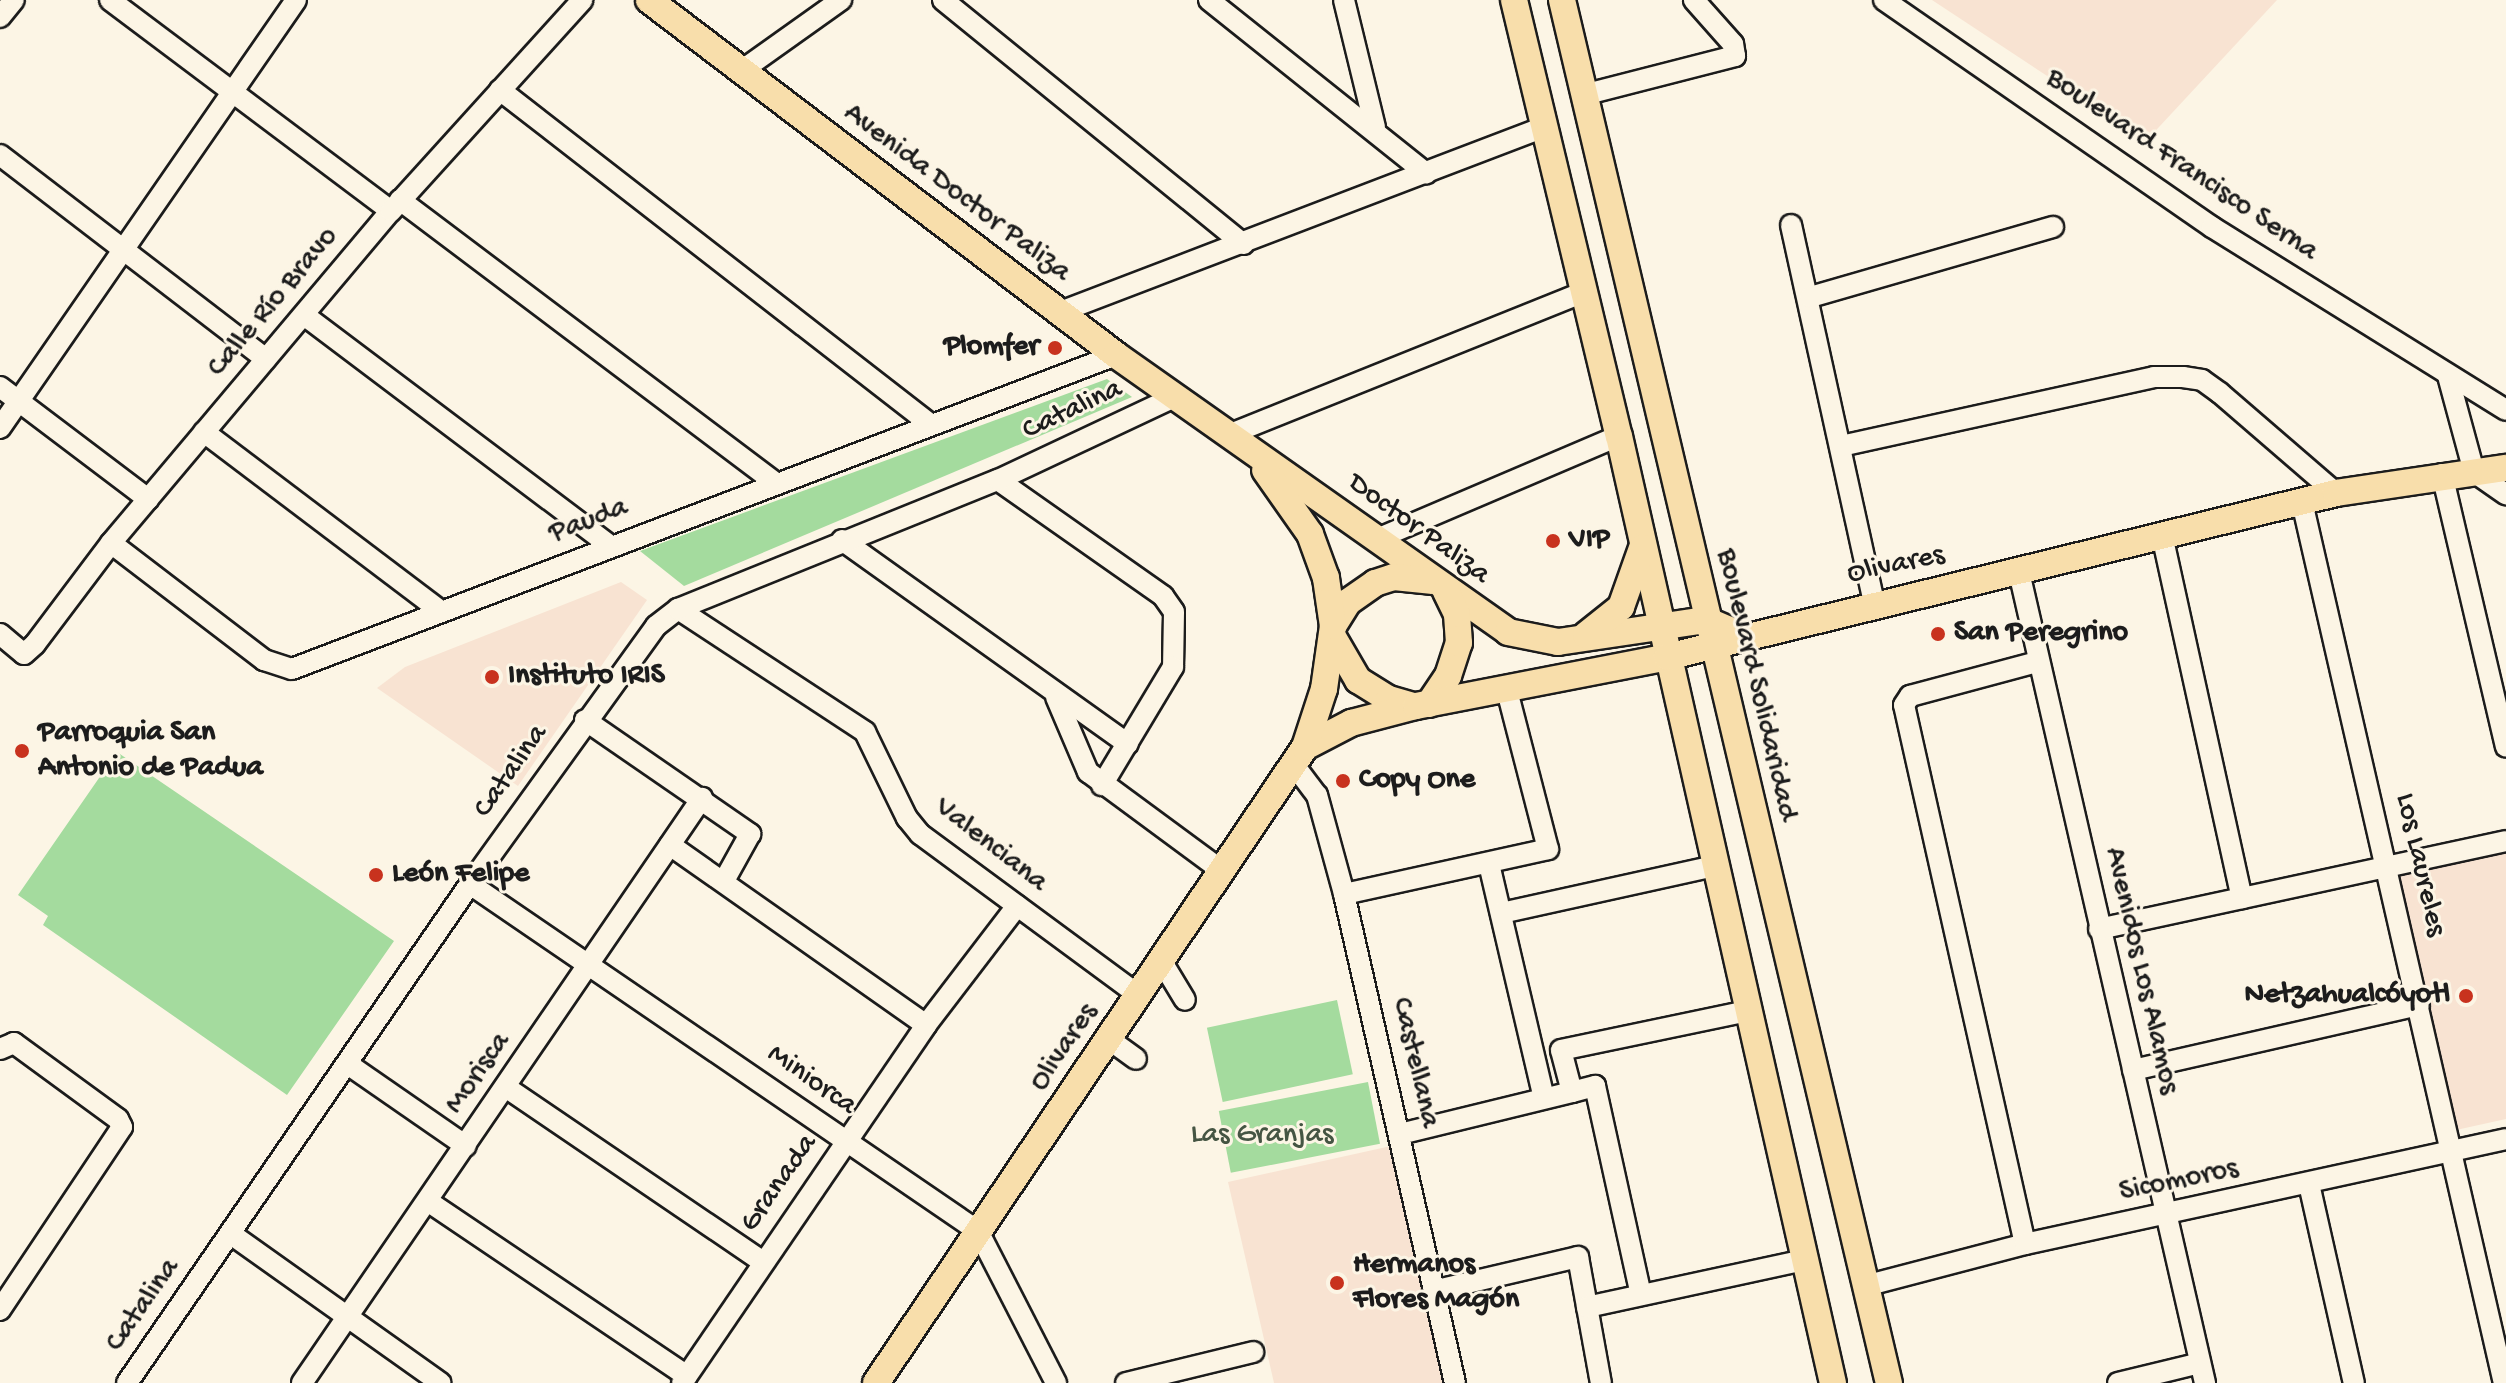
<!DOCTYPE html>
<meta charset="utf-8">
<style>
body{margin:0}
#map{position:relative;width:2506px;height:1383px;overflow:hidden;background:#fcf5e5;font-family:"Gochi Hand",sans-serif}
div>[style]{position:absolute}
.built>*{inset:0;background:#f8e3d2}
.green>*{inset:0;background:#a4db9e;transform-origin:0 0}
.roads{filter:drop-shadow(2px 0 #1c1c1c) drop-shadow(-2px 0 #1c1c1c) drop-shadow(0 2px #1c1c1c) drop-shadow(0 -2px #1c1c1c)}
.minor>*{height:20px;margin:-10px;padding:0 10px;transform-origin:10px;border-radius:10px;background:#fcf5e5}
.major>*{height:26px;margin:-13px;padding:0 13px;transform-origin:13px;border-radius:13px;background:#f8deab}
.dots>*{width:22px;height:22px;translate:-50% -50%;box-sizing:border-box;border:4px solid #fcf5e5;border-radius:50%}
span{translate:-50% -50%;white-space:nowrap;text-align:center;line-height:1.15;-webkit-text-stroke:6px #fcf5e5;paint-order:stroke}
.street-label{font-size:30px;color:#1c1c1c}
.poi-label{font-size:30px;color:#1c1c1c;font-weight:700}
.right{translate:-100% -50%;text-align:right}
.left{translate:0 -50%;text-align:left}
.park-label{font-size:30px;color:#455543}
</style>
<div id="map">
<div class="built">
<i style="clip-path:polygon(1932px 0,2277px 0,2146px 141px)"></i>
<i style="clip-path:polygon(621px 582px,647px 600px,518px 786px,377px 688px,405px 667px)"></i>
<i style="clip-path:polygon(2506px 850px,2506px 1119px,2456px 1130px,2398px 872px)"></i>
<i style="clip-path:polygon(1391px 1146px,1445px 1383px,1274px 1383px,1228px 1182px)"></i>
</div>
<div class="green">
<i style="clip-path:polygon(1107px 379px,1132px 397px,684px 586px,640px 551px)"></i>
<i style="clip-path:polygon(117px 752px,394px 941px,287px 1095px,43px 925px,48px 916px,18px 895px)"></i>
<i style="left:1337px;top:1000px;width:76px;height:133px;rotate:78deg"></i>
<i style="left:1368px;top:1082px;width:63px;height:152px;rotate:79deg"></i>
</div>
<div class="roads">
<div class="minor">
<i style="left:110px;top:0;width:351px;rotate:36.9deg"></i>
<i style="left:943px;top:0;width:387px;rotate:39.1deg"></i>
<i style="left:1209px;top:0;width:278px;rotate:38.6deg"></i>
<i style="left:1344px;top:0;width:131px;rotate:76.3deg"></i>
<i style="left:1884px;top:0;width:399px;rotate:34.7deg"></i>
<i style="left:2212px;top:227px;width:346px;rotate:31.9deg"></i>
<i style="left:0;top:17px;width:22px;rotate:-51deg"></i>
<i style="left:741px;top:71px;width:123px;rotate:-35.4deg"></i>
<i style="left:500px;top:90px;width:544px;rotate:37.84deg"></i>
<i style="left:1587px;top:94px;width:153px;rotate:-14.4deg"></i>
<i style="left:1735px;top:56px;width:12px;rotate:-99deg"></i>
<i style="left:1733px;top:44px;width:59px;rotate:-131.6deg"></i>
<i style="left:0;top:155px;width:335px;rotate:37.5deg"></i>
<i style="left:400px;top:200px;width:470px;rotate:37deg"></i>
<i style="left:1791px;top:225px;width:386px;rotate:77.6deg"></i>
<i style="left:1810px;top:297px;width:253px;rotate:-16.1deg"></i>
<i style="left:1060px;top:312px;width:518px;rotate:-20.92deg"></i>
<i style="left:304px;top:315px;width:383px;rotate:37deg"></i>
<i style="left:2448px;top:376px;width:99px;rotate:74.8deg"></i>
<i style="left:2474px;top:472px;width:39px;rotate:35deg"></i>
<i style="left:0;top:387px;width:186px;rotate:37.1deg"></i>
<i style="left:0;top:428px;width:520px;rotate:-55.33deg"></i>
<i style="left:204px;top:432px;width:297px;rotate:37.1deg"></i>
<i style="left:1228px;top:435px;width:381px;rotate:-21.9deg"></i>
<i style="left:1841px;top:446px;width:321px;rotate:-12.4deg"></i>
<i style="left:2154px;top:377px;width:29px"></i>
<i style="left:2183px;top:377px;width:19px;rotate:9deg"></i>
<i style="left:2202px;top:380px;width:22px;rotate:36deg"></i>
<i style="left:2220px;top:393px;width:153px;rotate:40.8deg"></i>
<i style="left:2442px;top:474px;width:280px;rotate:76.8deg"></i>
<i style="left:998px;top:480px;width:202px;rotate:35.1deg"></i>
<i style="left:1163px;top:596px;width:19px;rotate:55deg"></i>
<i style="left:1174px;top:612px;width:55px;rotate:91deg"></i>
<i style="left:1173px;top:667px;width:138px;rotate:121deg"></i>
<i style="left:2302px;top:502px;width:904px;rotate:77.09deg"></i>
<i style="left:2162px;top:535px;width:372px;rotate:77.6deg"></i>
<i style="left:1377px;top:539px;width:263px;rotate:-23.1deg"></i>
<i style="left:842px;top:540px;width:351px;rotate:35.5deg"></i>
<i style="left:111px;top:543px;width:193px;rotate:37.4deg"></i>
<i style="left:264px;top:660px;width:29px;rotate:18deg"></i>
<i style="left:292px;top:669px;width:882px;rotate:-20.86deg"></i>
<i style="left:2019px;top:572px;width:832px;rotate:77.08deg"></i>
<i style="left:678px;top:609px;width:224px;rotate:33.3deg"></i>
<i style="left:865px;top:732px;width:96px;rotate:64deg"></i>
<i style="left:907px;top:818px;width:21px;rotate:51deg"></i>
<i style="left:920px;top:834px;width:273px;rotate:36.4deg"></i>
<i style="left:0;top:634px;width:31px;rotate:40deg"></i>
<i style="left:24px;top:654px;width:15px;rotate:-42deg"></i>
<i style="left:35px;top:644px;width:126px;rotate:-53deg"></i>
<i style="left:111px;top:543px;width:434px;rotate:-49.9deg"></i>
<i style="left:391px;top:211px;width:285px;rotate:-47.8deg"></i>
<i style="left:1056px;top:697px;width:82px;rotate:66.9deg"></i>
<i style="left:1088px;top:772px;width:165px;rotate:36.4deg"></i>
<i style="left:585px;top:720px;width:201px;rotate:34.6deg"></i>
<i style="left:750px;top:834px;width:54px;rotate:119deg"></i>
<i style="left:1294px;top:765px;width:38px;rotate:53deg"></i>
<i style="left:1317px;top:795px;width:103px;rotate:74.7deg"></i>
<i style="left:1344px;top:894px;width:501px;rotate:77.21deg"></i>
<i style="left:670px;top:845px;width:313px;rotate:35.1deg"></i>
<i style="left:1489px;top:864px;width:240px;rotate:76.8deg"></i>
<i style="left:470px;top:884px;width:615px;rotate:34.34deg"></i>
<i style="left:978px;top:1231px;width:171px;rotate:62.8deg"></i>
<i style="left:1344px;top:894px;width:209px;rotate:-12.4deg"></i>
<i style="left:1548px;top:849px;width:167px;rotate:-104.5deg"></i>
<i style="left:1501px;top:913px;width:219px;rotate:-12.4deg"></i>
<i style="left:2099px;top:929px;width:416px;rotate:-12.2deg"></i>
<i style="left:1162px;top:962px;width:44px;rotate:58.8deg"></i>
<i style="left:1110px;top:1040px;width:32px;rotate:36deg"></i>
<i style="left:0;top:1049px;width:15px;rotate:-23deg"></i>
<i style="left:14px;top:1043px;width:129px;rotate:36.2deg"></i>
<i style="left:118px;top:1119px;width:9px;rotate:63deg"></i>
<i style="left:122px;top:1127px;width:220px;rotate:123.7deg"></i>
<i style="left:349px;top:1065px;width:142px;rotate:34.7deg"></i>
<i style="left:2133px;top:1070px;width:293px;rotate:-12.8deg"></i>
<i style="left:507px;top:1088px;width:308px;rotate:34.2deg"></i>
<i style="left:1572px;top:1092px;width:24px;rotate:-15deg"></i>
<i style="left:1595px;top:1086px;width:214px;rotate:77.6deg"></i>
<i style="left:1400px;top:1134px;width:177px;rotate:-13.7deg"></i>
<i style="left:1572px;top:1092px;width:43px;rotate:-104.7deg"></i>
<i style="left:1561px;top:1050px;width:191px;rotate:-11.8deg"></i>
<i style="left:2309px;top:1184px;width:204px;rotate:77.3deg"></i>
<i style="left:429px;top:1202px;width:311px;rotate:34deg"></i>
<i style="left:231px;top:1234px;width:257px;rotate:35.4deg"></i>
<i style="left:2025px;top:1244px;width:552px;rotate:-102.65deg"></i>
<i style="left:1904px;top:705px;width:11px;rotate:-56deg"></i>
<i style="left:1910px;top:696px;width:131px;rotate:-15deg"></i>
<i style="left:1865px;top:1286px;width:165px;rotate:-14.7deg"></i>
<i style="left:2025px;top:1244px;width:492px;rotate:-12.3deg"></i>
<i style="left:1433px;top:1291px;width:149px;rotate:-13.2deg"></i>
<i style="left:1578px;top:1257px;width:128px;rotate:79.7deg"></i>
<i style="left:1587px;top:1307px;width:223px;rotate:-12.2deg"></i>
<i style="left:127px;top:1383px;width:606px;rotate:-55.5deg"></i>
<i style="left:470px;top:884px;width:318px;rotate:-54.2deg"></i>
<i style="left:656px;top:626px;width:28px;rotate:-38deg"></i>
<i style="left:678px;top:609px;width:345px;rotate:-22deg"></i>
<i style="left:998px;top:480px;width:195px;rotate:-25.2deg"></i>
<i style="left:302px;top:1383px;width:709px;rotate:-55.64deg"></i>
<i style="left:682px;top:1383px;width:433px;rotate:-55.7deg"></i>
<i style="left:926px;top:1025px;width:150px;rotate:-52.6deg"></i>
<i style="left:1126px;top:1383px;width:131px;rotate:-13.7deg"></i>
<i style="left:2118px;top:1383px;width:84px;rotate:-13.7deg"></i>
</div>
<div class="major">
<i style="left:649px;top:0;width:587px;rotate:37.24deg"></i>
<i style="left:1116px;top:355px;width:480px;rotate:35.2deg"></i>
<i style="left:1508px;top:632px;width:51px;rotate:11.3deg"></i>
<i style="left:1558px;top:642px;width:150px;rotate:-8.5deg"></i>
<i style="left:1706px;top:620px;width:38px;rotate:23deg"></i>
<i style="left:1514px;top:0;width:448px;rotate:76.5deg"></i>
<i style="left:1619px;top:436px;width:971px;rotate:77.27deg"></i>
<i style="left:1562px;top:0;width:1421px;rotate:76.7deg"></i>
<i style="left:1333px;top:626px;width:28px;rotate:-58deg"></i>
<i style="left:1348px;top:602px;width:33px;rotate:-35deg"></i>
<i style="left:1375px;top:583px;width:20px;rotate:-18deg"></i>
<i style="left:1394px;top:577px;width:37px;rotate:6deg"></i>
<i style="left:1586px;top:635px;width:45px;rotate:-38.7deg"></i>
<i style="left:1621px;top:607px;width:63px;rotate:-70.4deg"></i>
<i style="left:1333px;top:637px;width:50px;rotate:59.8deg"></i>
<i style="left:1358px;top:680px;width:36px;rotate:32deg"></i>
<i style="left:1389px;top:699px;width:26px;rotate:16deg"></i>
<i style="left:1429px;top:704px;width:34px;rotate:-56deg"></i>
<i style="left:1448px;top:676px;width:35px;rotate:-72deg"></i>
<i style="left:1459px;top:643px;width:29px;rotate:-94deg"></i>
<i style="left:1457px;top:614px;width:25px;rotate:-116deg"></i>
<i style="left:1305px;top:747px;width:52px;rotate:-27.6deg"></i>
<i style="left:1351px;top:723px;width:67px;rotate:-14.7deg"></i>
<i style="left:1416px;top:706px;width:256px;rotate:-11deg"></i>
<i style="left:1667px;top:657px;width:689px;rotate:-13.77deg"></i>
<i style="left:2336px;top:493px;width:172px;rotate:-8.4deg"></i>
<i style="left:876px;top:1383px;width:767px;rotate:-56deg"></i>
<i style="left:1305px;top:747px;width:61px;rotate:-71.9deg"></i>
<i style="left:1324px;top:689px;width:64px;rotate:-81.9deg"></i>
<i style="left:1333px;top:626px;width:49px;rotate:-98.3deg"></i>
<i style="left:1326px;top:578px;width:47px;rotate:-110deg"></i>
<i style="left:1310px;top:534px;width:78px;rotate:-125.1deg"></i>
</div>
</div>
<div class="dots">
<i style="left:1055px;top:348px;background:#c8321e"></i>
<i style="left:1553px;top:541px;background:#c8321e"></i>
<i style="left:1938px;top:634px;background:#c8321e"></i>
<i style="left:492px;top:677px;background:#c8321e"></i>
<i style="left:22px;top:751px;background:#c8321e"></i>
<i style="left:1343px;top:781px;background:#c8321e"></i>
<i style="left:376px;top:875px;background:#c8321e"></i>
<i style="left:2466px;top:996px;background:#c8321e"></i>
<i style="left:1337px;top:1283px;background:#c8321e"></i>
</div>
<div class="street-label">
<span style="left:2181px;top:166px;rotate:34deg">Boulevard Francisco Serna</span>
<span style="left:956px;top:194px;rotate:37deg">Avenida Doctor Paliza</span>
<span style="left:274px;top:303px;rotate:-50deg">Calle Río Bravo</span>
<span style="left:1073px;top:411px;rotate:-25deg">Catalina</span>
<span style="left:589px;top:522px;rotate:-21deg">Pauda</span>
<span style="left:1418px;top:530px;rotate:36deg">Doctor Paliza</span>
<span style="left:1896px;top:566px;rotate:-12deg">Olivares</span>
<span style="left:1755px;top:685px;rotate:77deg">Boulevard Solidaridad</span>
<span style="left:512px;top:772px;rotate:-55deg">Catalina</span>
<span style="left:990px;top:846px;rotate:38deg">Valenciana</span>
<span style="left:2419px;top:865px;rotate:77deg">Los Laureles</span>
<span style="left:2140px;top:971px;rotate:77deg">Avenidos Los Alamos</span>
<span style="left:1065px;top:1048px;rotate:-56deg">Olivares</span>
<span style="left:1414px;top:1063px;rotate:77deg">Castellana</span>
<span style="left:479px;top:1074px;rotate:-55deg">Morisca</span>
<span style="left:811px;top:1081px;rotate:35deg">Miniorca</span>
<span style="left:2179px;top:1182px;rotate:-12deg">Sicomoros</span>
<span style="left:780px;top:1184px;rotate:-55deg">Granada</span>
<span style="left:144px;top:1306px;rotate:-55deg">Catalina</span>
</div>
<div class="poi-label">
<span class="right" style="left:1039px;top:348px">Plomfer</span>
<span class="left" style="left:1569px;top:541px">VIP</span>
<span class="left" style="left:1954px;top:634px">San Peregrino</span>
<span class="left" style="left:508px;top:677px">Instituto IRIS</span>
<span class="left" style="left:38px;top:751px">Parroquia San<br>Antonio de Padua</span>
<span class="left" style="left:1359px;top:781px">Copy One</span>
<span class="left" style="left:392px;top:875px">León Felipe</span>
<span class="right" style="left:2450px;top:996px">Netzahualcóyotl</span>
<span class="left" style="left:1353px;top:1283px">Hermanos<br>Flores Magón</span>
</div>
<div class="park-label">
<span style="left:1262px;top:1136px">Las Granjas</span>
</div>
</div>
